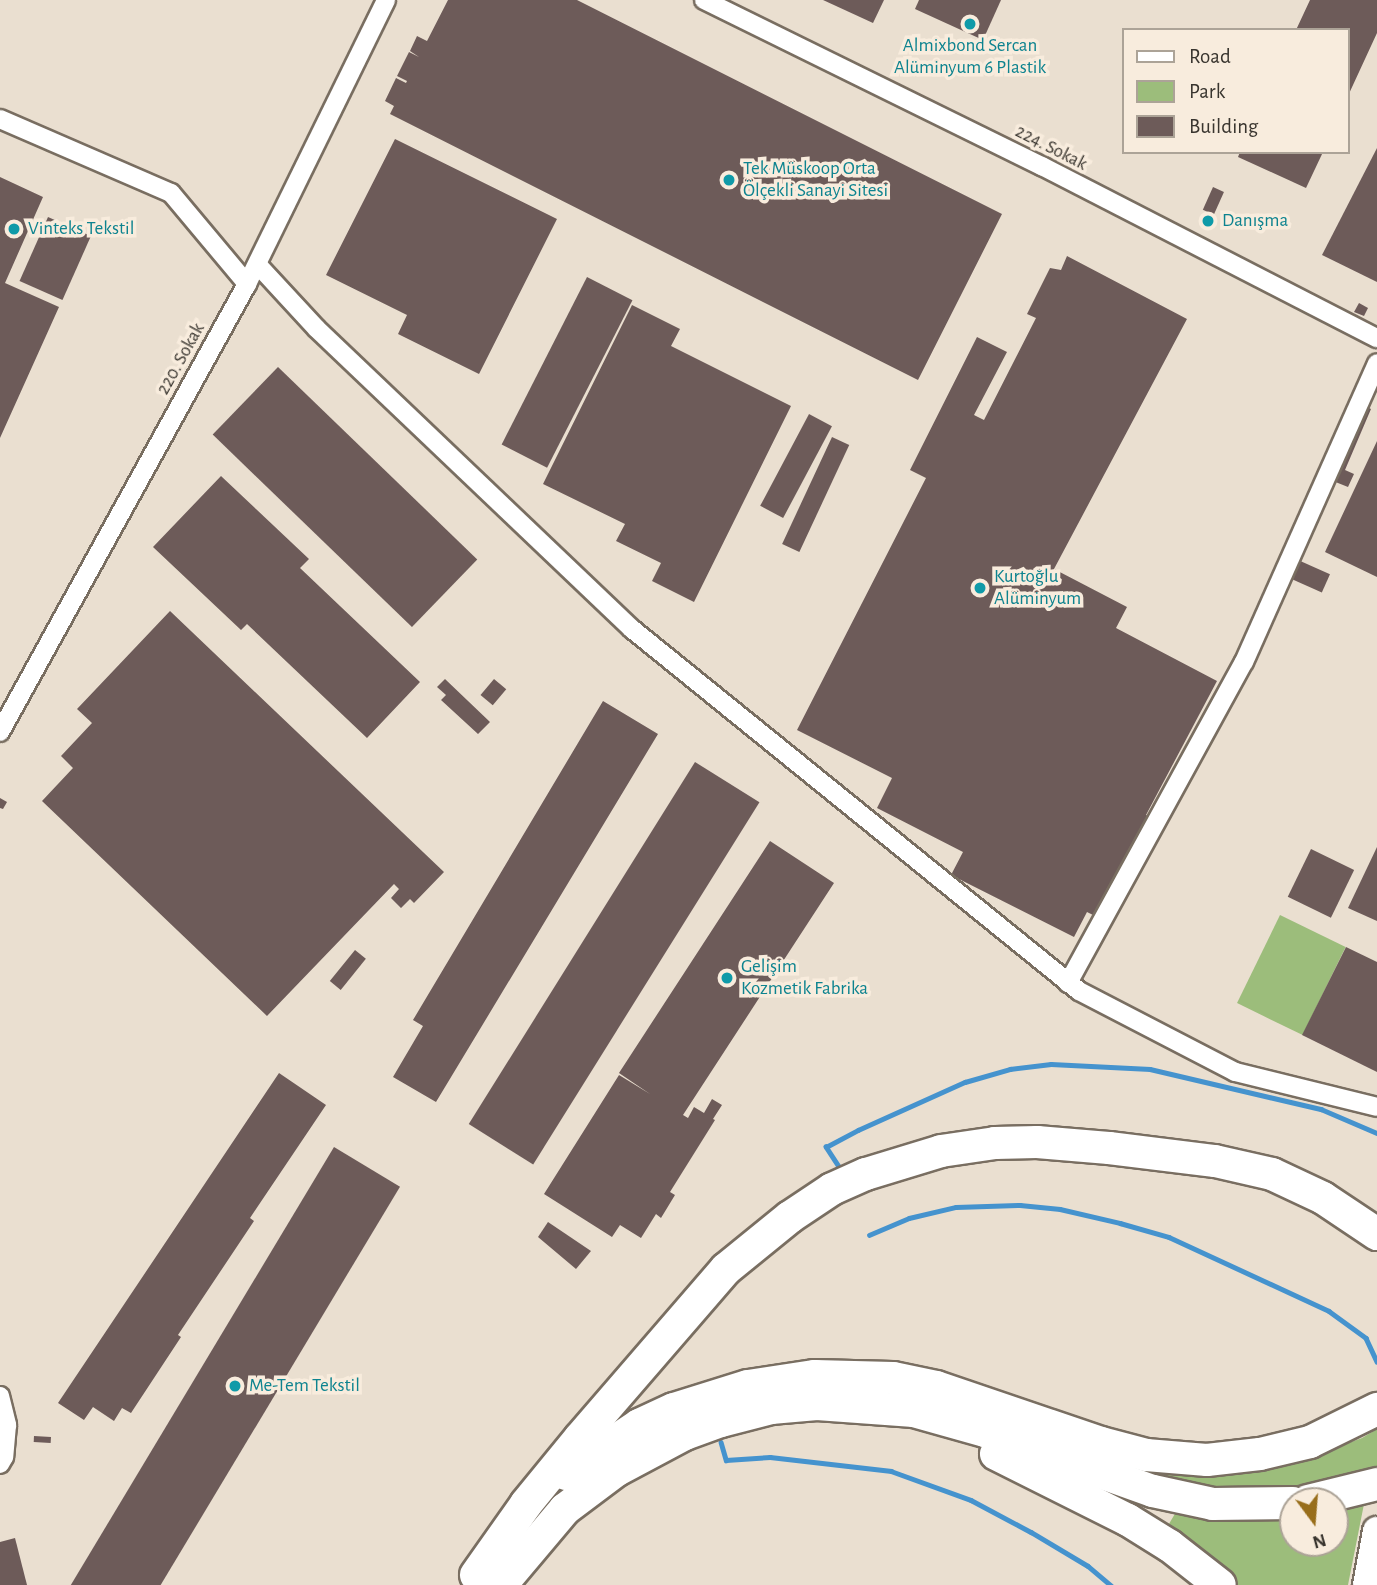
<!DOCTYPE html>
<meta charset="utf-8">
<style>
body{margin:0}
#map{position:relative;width:1377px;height:1585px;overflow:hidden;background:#eadfd0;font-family:"Alegreya Sans",sans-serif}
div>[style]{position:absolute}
.green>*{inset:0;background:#9cbd7b;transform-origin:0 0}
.stream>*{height:4.5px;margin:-2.25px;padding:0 2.25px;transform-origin:2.25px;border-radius:2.25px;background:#4593ce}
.building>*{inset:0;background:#6d5b59;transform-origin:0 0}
.roads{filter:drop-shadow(2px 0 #796e61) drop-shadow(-2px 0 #796e61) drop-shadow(0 2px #796e61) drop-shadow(0 -2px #796e61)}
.street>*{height:18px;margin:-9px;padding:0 9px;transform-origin:9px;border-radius:9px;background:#fff}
.primary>*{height:28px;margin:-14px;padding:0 14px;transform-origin:14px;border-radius:14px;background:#fff}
.highway>*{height:32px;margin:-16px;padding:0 16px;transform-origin:16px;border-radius:16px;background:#fff}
.dots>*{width:19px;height:19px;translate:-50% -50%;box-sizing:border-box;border:4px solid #f8ecdd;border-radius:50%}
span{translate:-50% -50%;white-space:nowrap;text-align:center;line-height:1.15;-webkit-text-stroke:7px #f8ecdd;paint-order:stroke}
.culture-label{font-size:19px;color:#0d838f}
.left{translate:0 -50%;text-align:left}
.street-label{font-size:19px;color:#39352f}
.legend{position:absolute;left:1122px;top:28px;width:228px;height:126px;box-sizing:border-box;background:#f8ecdd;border:2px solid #aca397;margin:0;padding:9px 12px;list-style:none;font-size:21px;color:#39352f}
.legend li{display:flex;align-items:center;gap:14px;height:35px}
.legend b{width:35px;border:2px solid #aca397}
.north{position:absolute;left:1279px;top:1487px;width:70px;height:70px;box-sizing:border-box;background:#f8ecdd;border:2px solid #aca397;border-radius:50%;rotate:164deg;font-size:19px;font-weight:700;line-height:28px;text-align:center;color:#39352f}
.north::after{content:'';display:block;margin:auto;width:24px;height:32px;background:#986e1b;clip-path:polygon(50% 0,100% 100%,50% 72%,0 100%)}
</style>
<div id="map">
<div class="green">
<i style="left:1280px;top:915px;width:73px;height:98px;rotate:26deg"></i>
<i style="clip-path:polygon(1377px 1429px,1377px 1471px,1303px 1490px,1205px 1490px,1126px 1467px,1311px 1457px,1362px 1438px)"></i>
<i style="clip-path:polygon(1364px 1504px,1348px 1585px,1237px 1585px,1166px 1529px,1176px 1512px,1251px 1520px,1293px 1517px,1293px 1543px,1335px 1543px,1335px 1510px)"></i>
</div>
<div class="stream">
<i style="left:842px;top:1172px;width:30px;rotate:-123deg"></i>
<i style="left:826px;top:1147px;width:36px;rotate:-28deg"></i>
<i style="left:858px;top:1130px;width:117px;rotate:-24.2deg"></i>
<i style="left:965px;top:1082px;width:47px;rotate:-16.1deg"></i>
<i style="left:1010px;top:1069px;width:41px;rotate:-7deg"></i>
<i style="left:1051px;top:1064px;width:99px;rotate:2.9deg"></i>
<i style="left:1150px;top:1069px;width:176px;rotate:13.2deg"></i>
<i style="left:1321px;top:1109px;width:61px;rotate:23.2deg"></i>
<i style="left:869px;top:1235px;width:43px;rotate:-23deg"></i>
<i style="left:909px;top:1218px;width:48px;rotate:-13.2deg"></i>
<i style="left:956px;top:1207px;width:64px;rotate:-1.8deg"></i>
<i style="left:1020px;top:1205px;width:40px;rotate:5.7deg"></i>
<i style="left:1060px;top:1209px;width:62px;rotate:13.1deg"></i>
<i style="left:1120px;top:1223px;width:51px;rotate:15.9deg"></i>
<i style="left:1169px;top:1237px;width:176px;rotate:24.8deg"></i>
<i style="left:1329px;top:1311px;width:46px;rotate:36.1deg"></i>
<i style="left:1366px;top:1338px;width:26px;rotate:65deg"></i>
<i style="left:721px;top:1442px;width:19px;rotate:74deg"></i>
<i style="left:726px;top:1460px;width:44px;rotate:-3.9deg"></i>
<i style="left:770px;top:1457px;width:122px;rotate:6.6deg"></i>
<i style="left:891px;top:1471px;width:85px;rotate:19.9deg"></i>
<i style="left:971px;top:1500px;width:68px;rotate:28.1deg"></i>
<i style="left:1031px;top:1532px;width:66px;rotate:30.8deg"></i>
<i style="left:1088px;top:1566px;width:30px;rotate:40deg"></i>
</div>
<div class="building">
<i style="clip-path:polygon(448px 0,577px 0,1002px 214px,918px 380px,390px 114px,394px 106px,385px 101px,396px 78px,406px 83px,407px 81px,397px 76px,409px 52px,419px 57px,410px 51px,417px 36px,427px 41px)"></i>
<i style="clip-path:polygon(823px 0,884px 0,873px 23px)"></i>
<i style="clip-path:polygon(919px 0,1001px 0,983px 40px,915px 9px)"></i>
<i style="clip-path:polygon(1310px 0,1377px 0,1377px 33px,1347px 98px,1347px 30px,1296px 30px)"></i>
<i style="clip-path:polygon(395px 139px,557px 219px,479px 374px,398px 334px,407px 315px,326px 275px)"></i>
<i style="clip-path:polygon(1377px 148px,1377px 282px,1322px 255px)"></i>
<i style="clip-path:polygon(1240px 152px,1323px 152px,1306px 188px,1238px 157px)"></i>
<i style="clip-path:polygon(0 177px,43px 197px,5px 283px,59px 307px,0 438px)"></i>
<i style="left:1213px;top:187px;width:12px;height:25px;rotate:24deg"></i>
<i style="left:1205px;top:214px;width:10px;height:9px;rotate:29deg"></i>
<i style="left:48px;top:217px;width:47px;height:70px;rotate:24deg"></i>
<i style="clip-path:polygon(1067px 256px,1187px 319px,1054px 569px,1127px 607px,1116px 628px,1217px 681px,1146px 815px,1163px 824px,1111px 924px,1087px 912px,1074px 937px,951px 875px,963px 852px,877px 808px,892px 778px,797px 730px,926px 478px,910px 470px,977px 337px,1007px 352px,974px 415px,984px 420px,1036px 318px,1027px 314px,1050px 268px,1061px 270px)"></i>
<i style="left:587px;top:277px;width:51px;height:188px;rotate:27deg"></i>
<i style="clip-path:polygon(1359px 303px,1368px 308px,1364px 316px,1354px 312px)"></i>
<i style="clip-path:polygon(632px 305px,680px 329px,671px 346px,791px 406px,694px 602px,652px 581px,661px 563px,616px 541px,625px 524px,543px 484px)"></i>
<i style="left:278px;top:367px;width:277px;height:94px;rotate:44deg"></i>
<i style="clip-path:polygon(1365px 406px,1371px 409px,1345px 470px,1354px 474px,1348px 487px,1333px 481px)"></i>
<i style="left:809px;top:414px;width:26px;height:104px;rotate:28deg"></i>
<i style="left:832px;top:437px;width:19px;height:118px;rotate:25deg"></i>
<i style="clip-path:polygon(1377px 441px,1377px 577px,1325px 552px)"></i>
<i style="clip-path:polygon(221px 476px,309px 559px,300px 568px,420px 682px,367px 738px,247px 624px,241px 630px,153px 547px)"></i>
<i style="left:1298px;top:560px;width:35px;height:20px;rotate:24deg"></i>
<i style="clip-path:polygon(170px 611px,444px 872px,414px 903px,410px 899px,401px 908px,391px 898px,399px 889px,394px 884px,267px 1016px,42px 801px,73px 768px,61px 756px,92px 723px,77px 709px)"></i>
<i style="clip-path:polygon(445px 679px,490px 722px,478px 734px,441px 700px,446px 695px,437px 687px)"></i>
<i style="left:494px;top:679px;width:16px;height:21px;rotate:40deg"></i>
<i style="clip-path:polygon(603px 701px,658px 734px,436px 1102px,393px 1077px,423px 1026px,413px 1020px)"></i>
<i style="left:695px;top:762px;width:76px;height:427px;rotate:32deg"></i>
<i style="clip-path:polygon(0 798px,7px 802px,3px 809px,0 808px)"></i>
<i style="clip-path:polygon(770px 841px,834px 883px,683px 1115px,688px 1118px,694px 1107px,704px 1113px,712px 1099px,722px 1105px,713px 1119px,715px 1120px,670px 1192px,675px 1195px,661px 1218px,656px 1214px,641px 1238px,620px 1225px,612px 1237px,544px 1194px,619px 1075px,650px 1094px,619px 1073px)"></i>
<i style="clip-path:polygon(1377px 847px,1377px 921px,1348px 908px)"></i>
<i style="left:1311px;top:849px;width:48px;height:53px;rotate:26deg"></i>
<i style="clip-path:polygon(1346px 947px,1377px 962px,1377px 1072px,1302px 1035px)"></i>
<i style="left:355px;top:950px;width:14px;height:40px;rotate:39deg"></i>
<i style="clip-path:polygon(279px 1073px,326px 1105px,250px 1218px,254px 1221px,178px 1335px,181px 1337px,131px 1413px,122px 1408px,114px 1421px,93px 1407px,84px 1420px,58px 1403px)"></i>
<i style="left:334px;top:1147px;width:77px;height:511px;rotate:31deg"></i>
<i style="clip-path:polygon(548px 1222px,591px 1251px,576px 1269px,538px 1237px)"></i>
<i style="left:34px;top:1436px;width:17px;height:6px;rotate:3deg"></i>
<i style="clip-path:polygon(15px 1538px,27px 1585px,0 1585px,0 1542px)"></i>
</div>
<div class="roads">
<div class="street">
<i style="left:704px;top:0;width:377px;rotate:26.2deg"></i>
<i style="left:1042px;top:166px;width:377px;rotate:27.2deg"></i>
<i style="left:0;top:119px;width:186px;rotate:23.4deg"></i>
<i style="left:171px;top:193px;width:119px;rotate:50.1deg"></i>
<i style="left:257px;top:264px;width:88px;rotate:47.3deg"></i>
<i style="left:317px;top:329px;width:435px;rotate:43.6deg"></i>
<i style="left:632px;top:629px;width:575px;rotate:39deg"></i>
<i style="left:1079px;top:991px;width:176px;rotate:27.4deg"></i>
<i style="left:1235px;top:1072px;width:146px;rotate:13.8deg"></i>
<i style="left:0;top:732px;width:512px;rotate:-61.13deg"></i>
<i style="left:247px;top:284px;width:316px;rotate:-63.9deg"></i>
<i style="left:1068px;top:983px;width:366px;rotate:-61.3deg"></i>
<i style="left:1244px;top:662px;width:327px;rotate:-66deg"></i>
<i style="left:0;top:1396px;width:30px;rotate:76deg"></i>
<i style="left:7px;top:1425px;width:32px;rotate:95deg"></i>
<i style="left:4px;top:1457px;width:8px;rotate:120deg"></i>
</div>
<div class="primary">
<i style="left:1367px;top:1585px;width:55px;rotate:-79.5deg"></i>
</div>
<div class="highway">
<i style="left:996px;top:1454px;width:148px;rotate:26.6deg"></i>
<i style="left:1128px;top:1520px;width:49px;rotate:31.8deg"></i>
<i style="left:1170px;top:1546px;width:63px;rotate:38deg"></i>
<i style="left:566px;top:1474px;width:88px;rotate:-33.9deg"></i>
<i style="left:639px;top:1425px;width:38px;rotate:-25deg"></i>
<i style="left:674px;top:1409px;width:77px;rotate:-17.3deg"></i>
<i style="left:748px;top:1386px;width:68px;rotate:-8.5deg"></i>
<i style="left:815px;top:1376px;width:78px;rotate:1.5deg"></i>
<i style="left:893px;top:1378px;width:44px;rotate:11.8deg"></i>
<i style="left:936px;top:1387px;width:174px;rotate:18.7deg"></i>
<i style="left:1101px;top:1443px;width:47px;rotate:14.9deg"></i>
<i style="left:1146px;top:1455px;width:61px;rotate:4.7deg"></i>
<i style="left:1207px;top:1460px;width:53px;rotate:-6.5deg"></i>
<i style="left:1260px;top:1454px;width:51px;rotate:-13.5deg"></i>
<i style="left:1310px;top:1442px;width:75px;rotate:-26.2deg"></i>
<i style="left:1308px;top:1501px;width:71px;rotate:-13.8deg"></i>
<i style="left:476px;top:1575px;width:87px;rotate:-54.8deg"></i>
<i style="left:526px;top:1504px;width:85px;rotate:-50.7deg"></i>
<i style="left:580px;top:1438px;width:223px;rotate:-49.2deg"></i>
<i style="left:726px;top:1269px;width:82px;rotate:-39.1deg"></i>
<i style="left:790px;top:1217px;width:50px;rotate:-33.7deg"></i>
<i style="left:832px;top:1189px;width:37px;rotate:-24deg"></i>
<i style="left:866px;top:1174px;width:78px;rotate:-17deg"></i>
<i style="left:941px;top:1151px;width:55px;rotate:-8.4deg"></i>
<i style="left:995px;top:1143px;width:42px;rotate:-1.4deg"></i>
<i style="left:1037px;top:1142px;width:72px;rotate:4.8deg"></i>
<i style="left:1109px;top:1148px;width:107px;rotate:7deg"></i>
<i style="left:1215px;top:1161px;width:58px;rotate:12.8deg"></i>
<i style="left:1272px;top:1174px;width:56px;rotate:25.2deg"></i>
<i style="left:1323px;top:1198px;width:65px;rotate:33.7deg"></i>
<i style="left:501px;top:1585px;width:99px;rotate:-49.9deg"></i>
<i style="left:565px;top:1509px;width:65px;rotate:-36.9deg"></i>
<i style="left:617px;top:1470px;width:77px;rotate:-27.9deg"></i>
<i style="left:685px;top:1434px;width:38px;rotate:-20deg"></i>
<i style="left:721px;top:1421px;width:52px;rotate:-14.6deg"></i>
<i style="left:771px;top:1408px;width:46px;rotate:-5deg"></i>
<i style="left:817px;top:1404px;width:97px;rotate:4.1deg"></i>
<i style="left:914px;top:1411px;width:74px;rotate:15.7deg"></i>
<i style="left:985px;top:1431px;width:178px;rotate:19.7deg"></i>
<i style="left:1153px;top:1491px;width:61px;rotate:12.2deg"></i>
<i style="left:1213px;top:1504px;width:80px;rotate:-0.7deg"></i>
</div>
</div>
<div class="dots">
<i style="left:970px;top:24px;background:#0f9aa8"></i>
<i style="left:729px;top:180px;background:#0f9aa8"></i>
<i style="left:1208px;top:221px;background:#0f9aa8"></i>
<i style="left:14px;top:229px;background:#0f9aa8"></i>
<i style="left:980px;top:588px;background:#0f9aa8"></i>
<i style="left:727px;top:978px;background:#0f9aa8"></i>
<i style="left:235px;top:1386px;background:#0f9aa8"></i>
</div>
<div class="culture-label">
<span style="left:970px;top:57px">Almixbond Sercan<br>Alüminyum 6 Plastik</span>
<span class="left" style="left:743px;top:180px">Tek Müskoop Orta<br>Ölçekli Sanayi Sitesi</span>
<span class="left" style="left:1222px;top:221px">Danışma</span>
<span class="left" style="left:28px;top:229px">Vinteks Tekstil</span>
<span class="left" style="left:994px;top:588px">Kurtoğlu<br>Alüminyum</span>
<span class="left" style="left:741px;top:978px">Gelişim<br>Kozmetik Fabrika</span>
<span class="left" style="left:249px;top:1386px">Me-Tem Tekstil</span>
</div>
<div class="street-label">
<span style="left:1051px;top:148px;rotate:27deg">224. Sokak</span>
<span style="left:181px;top:359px;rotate:-61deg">220. Sokak</span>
</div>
<ul class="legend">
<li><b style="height:9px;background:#fff"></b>Road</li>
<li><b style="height:19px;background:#9cbd7b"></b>Park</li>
<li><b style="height:19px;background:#6d5b59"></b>Building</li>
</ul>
<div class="north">N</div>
</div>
